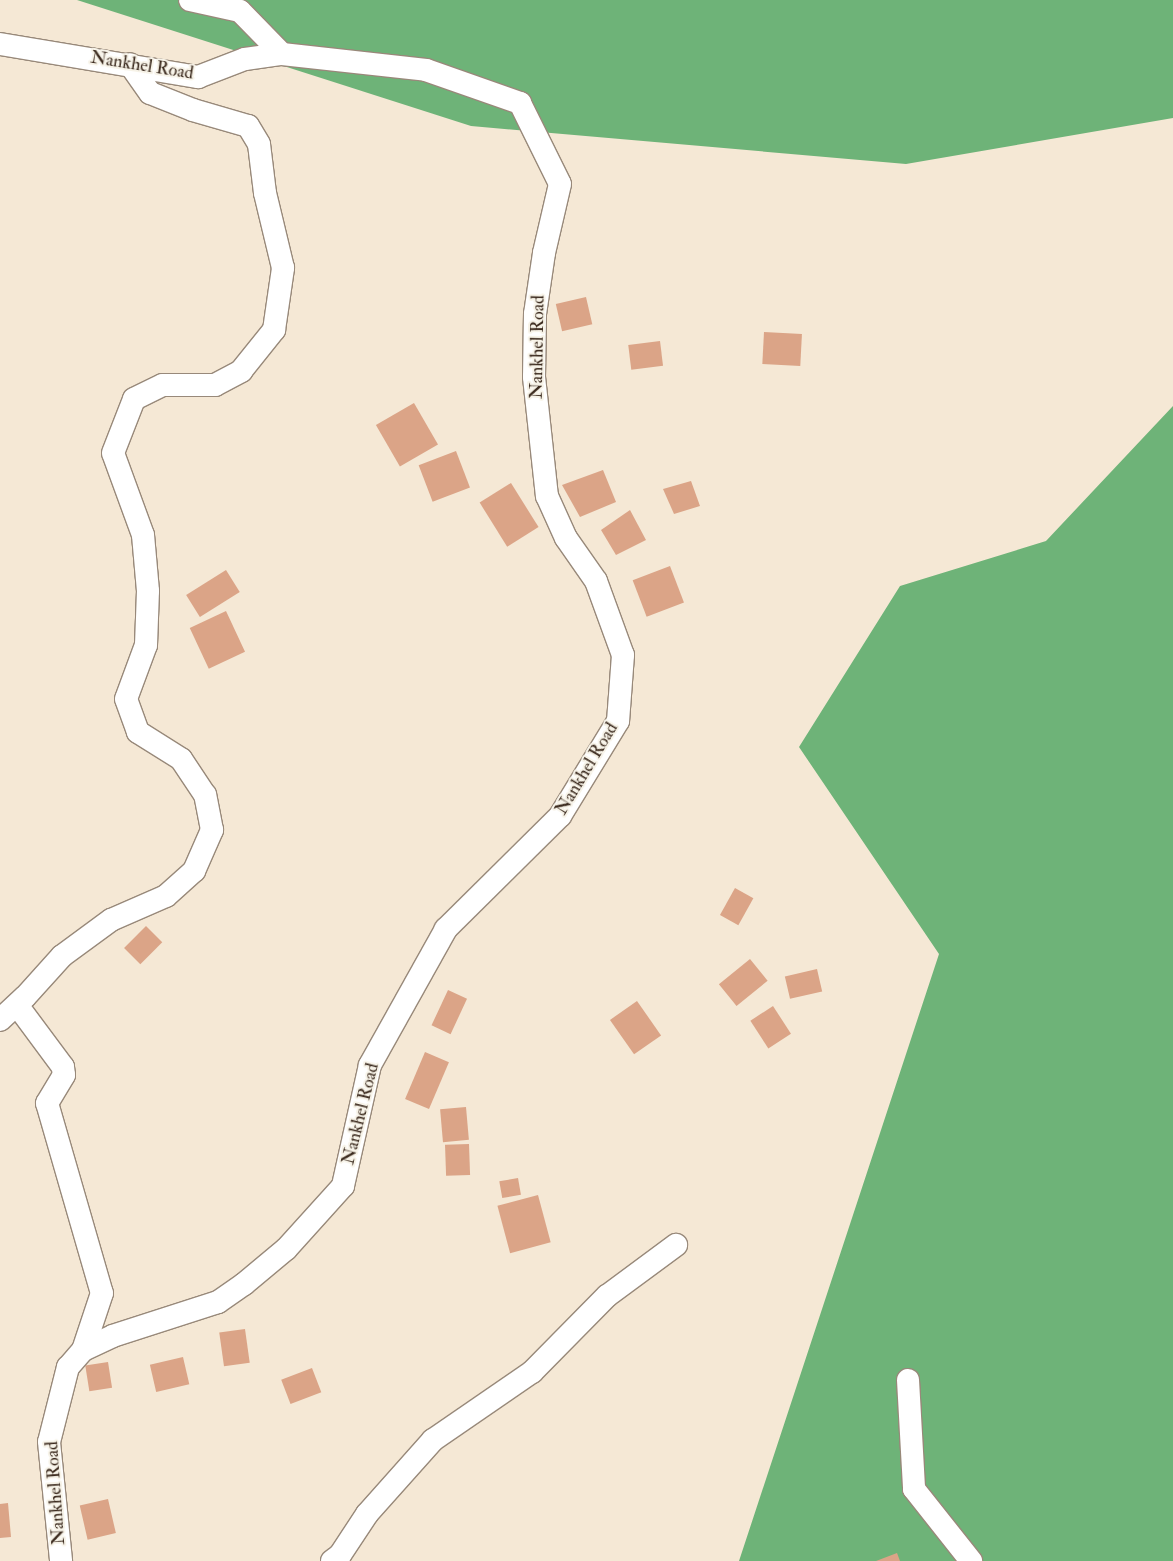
<!DOCTYPE html>
<style>
body{margin:0}
#map{position:relative;width:1173px;height:1561px;overflow:hidden;background:#f5e8d5;font-family:"IM FELL Double Pica",serif}
div>[style]{position:absolute}
.forest>*{inset:0;background:#6eb378}
.building>*{inset:0;background:#dba487;transform-origin:0 0}
.roads{filter:drop-shadow(1px 0 #98897a) drop-shadow(-1px 0 #98897a) drop-shadow(0 1px #98897a) drop-shadow(0 -1px #98897a)}
.street>*{height:22px;margin:-11px;padding:0 11px;transform-origin:11px;border-radius:11px;background:#fff}
span{translate:-50% -50%;white-space:nowrap;text-align:center;line-height:1.15;-webkit-text-stroke:4px #f7f3e8;paint-order:stroke}
.street-label{font-size:18px;color:#3b2a1e}
</style>
<div id="map">
<div class="forest">
<i style="clip-path:polygon(77px 0,1173px 0,1173px 118px,906px 164px,471px 126px)"></i>
<i style="clip-path:polygon(1173px 406px,1173px 1561px,739px 1561px,939px 954px,799px 747px,900px 586px,1046px 541px)"></i>
</div>
<div class="building">
<i style="left:586px;top:297px;width:28px;height:31px;rotate:77deg"></i>
<i style="left:764px;top:332px;width:38px;height:32px;rotate:3deg"></i>
<i style="left:660px;top:341px;width:25px;height:32px;rotate:83deg"></i>
<i style="left:414px;top:403px;width:48px;height:44px;rotate:60deg"></i>
<i style="left:456px;top:451px;width:39px;height:40px;rotate:69deg"></i>
<i style="clip-path:polygon(603px 470px,616px 502px,580px 517px,562px 485px)"></i>
<i style="clip-path:polygon(691px 481px,700px 506px,674px 514px,663px 489px)"></i>
<i style="left:511px;top:483px;width:52px;height:37px;rotate:58deg"></i>
<i style="clip-path:polygon(630px 510px,646px 540px,616px 555px,601px 530px)"></i>
<i style="left:670px;top:566px;width:39px;height:40px;rotate:69deg"></i>
<i style="left:226px;top:570px;width:26px;height:47px;rotate:58deg"></i>
<i style="left:226px;top:611px;width:45px;height:40px;rotate:65deg"></i>
<i style="left:735px;top:888px;width:21px;height:31px;rotate:29deg"></i>
<i style="left:146px;top:926px;width:23px;height:31px;rotate:45deg"></i>
<i style="left:750px;top:959px;width:28px;height:40px;rotate:51deg"></i>
<i style="left:817px;top:969px;width:23px;height:33px;rotate:77deg"></i>
<i style="left:448px;top:990px;width:21px;height:39px;rotate:25deg"></i>
<i style="left:637px;top:1001px;width:42px;height:33px;rotate:55deg"></i>
<i style="left:773px;top:1006px;width:33px;height:27px;rotate:57deg"></i>
<i style="left:425px;top:1052px;width:26px;height:51px;rotate:23deg"></i>
<i style="left:466px;top:1107px;width:33px;height:26px;rotate:85deg"></i>
<i style="left:469px;top:1144px;width:31px;height:24px;rotate:88deg"></i>
<i style="left:518px;top:1178px;width:17px;height:19px;rotate:80deg"></i>
<i style="left:538px;top:1195px;width:49px;height:42px;rotate:75deg"></i>
<i style="left:245px;top:1329px;width:34px;height:26px;rotate:82deg"></i>
<i style="left:183px;top:1357px;width:28px;height:34px;rotate:77deg"></i>
<i style="left:108px;top:1362px;width:26px;height:23px;rotate:81deg"></i>
<i style="left:312px;top:1368px;width:26px;height:33px;rotate:69deg"></i>
<i style="left:108px;top:1499px;width:35px;height:29px;rotate:77deg"></i>
<i style="clip-path:polygon(8px 1503px,11px 1537px,0 1538px,0 1504px)"></i>
<i style="clip-path:polygon(897px 1553px,900px 1561px,876px 1561px)"></i>
</div>
<div class="roads">
<div class="street">
<i style="left:190px;top:0;width:51px;rotate:12.4deg"></i>
<i style="left:240px;top:11px;width:60px;rotate:45.7deg"></i>
<i style="left:0;top:44px;width:201px;rotate:9.5deg"></i>
<i style="left:198px;top:77px;width:50px;rotate:-21deg"></i>
<i style="left:245px;top:59px;width:37px;rotate:-8deg"></i>
<i style="left:282px;top:54px;width:145px;rotate:6.3deg"></i>
<i style="left:426px;top:70px;width:100px;rotate:19.3deg"></i>
<i style="left:520px;top:103px;width:90px;rotate:63.7deg"></i>
<i style="left:560px;top:184px;width:71px;rotate:103.1deg"></i>
<i style="left:544px;top:253px;width:62px;rotate:98.4deg"></i>
<i style="left:535px;top:314px;width:63px;rotate:90.9deg"></i>
<i style="left:534px;top:377px;width:120px;rotate:83.8deg"></i>
<i style="left:547px;top:496px;width:46px;rotate:65.7deg"></i>
<i style="left:566px;top:538px;width:52px;rotate:55.1deg"></i>
<i style="left:596px;top:581px;width:79px;rotate:70deg"></i>
<i style="left:623px;top:655px;width:66px;rotate:94.3deg"></i>
<i style="left:618px;top:721px;width:111px;rotate:121.4deg"></i>
<i style="left:560px;top:816px;width:161px;rotate:135.3deg"></i>
<i style="left:446px;top:929px;width:156px;rotate:119.2deg"></i>
<i style="left:370px;top:1065px;width:124px;rotate:102.6deg"></i>
<i style="left:343px;top:1186px;width:85px;rotate:132.1deg"></i>
<i style="left:286px;top:1249px;width:55px;rotate:140.2deg"></i>
<i style="left:244px;top:1284px;width:32px;rotate:145deg"></i>
<i style="left:218px;top:1302px;width:110px;rotate:162.1deg"></i>
<i style="left:113px;top:1336px;width:33px;rotate:155deg"></i>
<i style="left:83px;top:1350px;width:23px;rotate:131deg"></i>
<i style="left:68px;top:1367px;width:77px;rotate:104.2deg"></i>
<i style="left:49px;top:1442px;width:120px;rotate:84.2deg"></i>
<i style="left:17px;top:1005px;width:77px;rotate:53.4deg"></i>
<i style="left:63px;top:1067px;width:8px;rotate:83deg"></i>
<i style="left:64px;top:1075px;width:33px;rotate:121deg"></i>
<i style="left:47px;top:1103px;width:198px;rotate:73.9deg"></i>
<i style="left:102px;top:1293px;width:60px;rotate:108.4deg"></i>
<i style="left:0;top:1020px;width:34px;rotate:-43deg"></i>
<i style="left:25px;top:997px;width:55px;rotate:-47.9deg"></i>
<i style="left:62px;top:956px;width:61px;rotate:-36.3deg"></i>
<i style="left:111px;top:920px;width:60px;rotate:-23.6deg"></i>
<i style="left:166px;top:896px;width:38px;rotate:-42deg"></i>
<i style="left:194px;top:871px;width:45px;rotate:-66.3deg"></i>
<i style="left:212px;top:830px;width:36px;rotate:-101deg"></i>
<i style="left:205px;top:795px;width:43px;rotate:-123.7deg"></i>
<i style="left:181px;top:759px;width:51px;rotate:-147.9deg"></i>
<i style="left:138px;top:732px;width:35px;rotate:-110deg"></i>
<i style="left:126px;top:699px;width:58px;rotate:-69.7deg"></i>
<i style="left:146px;top:645px;width:54px;rotate:-87.9deg"></i>
<i style="left:148px;top:591px;width:56px;rotate:-95.1deg"></i>
<i style="left:143px;top:535px;width:87px;rotate:-110.1deg"></i>
<i style="left:113px;top:453px;width:58px;rotate:-68.7deg"></i>
<i style="left:134px;top:399px;width:32px;rotate:-26deg"></i>
<i style="left:163px;top:385px;width:52px"></i>
<i style="left:215px;top:385px;width:30px;rotate:-28deg"></i>
<i style="left:241px;top:371px;width:53px;rotate:-51.2deg"></i>
<i style="left:274px;top:330px;width:63px;rotate:-81.7deg"></i>
<i style="left:283px;top:268px;width:77px;rotate:-103.5deg"></i>
<i style="left:265px;top:193px;width:49px;rotate:-97deg"></i>
<i style="left:259px;top:144px;width:21px;rotate:-121deg"></i>
<i style="left:248px;top:126px;width:57px;rotate:-163.8deg"></i>
<i style="left:193px;top:110px;width:46px;rotate:-158.4deg"></i>
<i style="left:150px;top:93px;width:35px;rotate:-125deg"></i>
<i style="left:908px;top:1380px;width:109px;rotate:86.8deg"></i>
<i style="left:914px;top:1489px;width:92px;rotate:51.6deg"></i>
<i style="left:332px;top:1561px;width:10px;rotate:-37deg"></i>
<i style="left:340px;top:1555px;width:49px;rotate:-56.6deg"></i>
<i style="left:367px;top:1514px;width:99px;rotate:-48.3deg"></i>
<i style="left:433px;top:1440px;width:120px;rotate:-34.5deg"></i>
<i style="left:532px;top:1372px;width:107px;rotate:-45.4deg"></i>
<i style="left:607px;top:1296px;width:86px;rotate:-36.5deg"></i>
</div>
</div>
<div class="street-label">
<span style="left:142px;top:66px;rotate:9deg">Nankhel Road</span>
<span style="left:538px;top:347px;rotate:-89deg">Nankhel Road</span>
<span style="left:587px;top:769px;rotate:-59deg">Nankhel Road</span>
<span style="left:361px;top:1114px;rotate:-76deg">Nankhel Road</span>
<span style="left:56px;top:1493px;rotate:-94deg">Nankhel Road</span>
</div>
</div>
